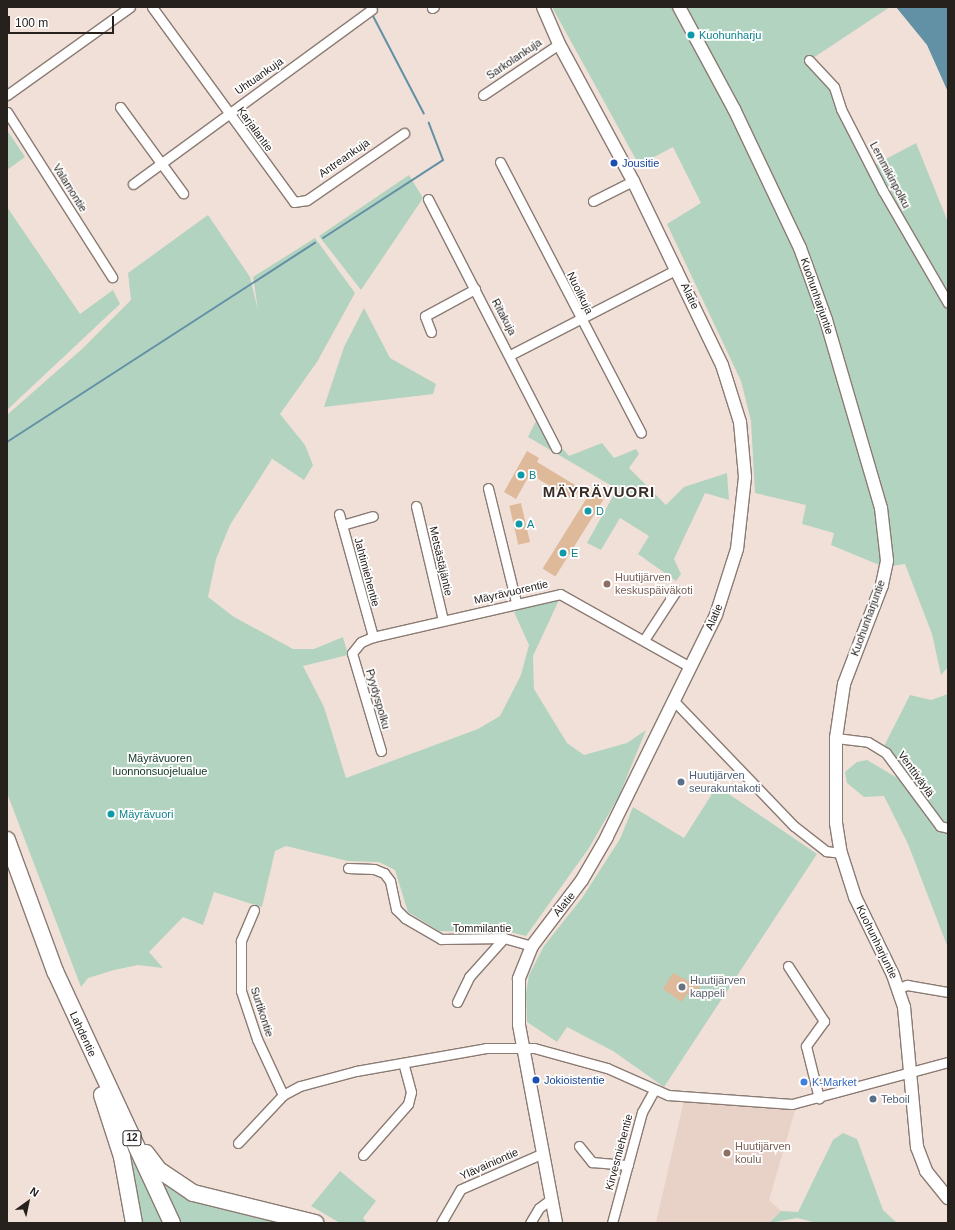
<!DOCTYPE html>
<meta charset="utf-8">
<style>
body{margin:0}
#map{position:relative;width:955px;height:1230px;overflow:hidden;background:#f1e0d8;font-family:Helvetica,sans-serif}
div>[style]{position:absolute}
.education>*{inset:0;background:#e8d1c7}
.green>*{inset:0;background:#b3d3c1}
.water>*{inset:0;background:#6290a5}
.stream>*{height:2px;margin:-1px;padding:0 1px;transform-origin:1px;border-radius:1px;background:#6290a5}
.building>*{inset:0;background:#deb99a;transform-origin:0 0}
.roads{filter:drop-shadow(1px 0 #8a7b73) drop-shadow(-1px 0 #8a7b73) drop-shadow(0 1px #8a7b73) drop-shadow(0 -1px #8a7b73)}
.street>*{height:9px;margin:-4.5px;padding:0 4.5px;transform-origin:4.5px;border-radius:4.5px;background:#fff}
.secondary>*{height:12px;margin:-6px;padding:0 6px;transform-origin:6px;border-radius:6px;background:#fff}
.highway>*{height:16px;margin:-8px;padding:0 8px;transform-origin:8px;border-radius:8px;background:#fff}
.dots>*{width:11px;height:11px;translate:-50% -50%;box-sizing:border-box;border:2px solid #fff;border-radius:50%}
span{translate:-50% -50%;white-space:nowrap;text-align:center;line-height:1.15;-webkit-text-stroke:3.5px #fff;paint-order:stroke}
.shield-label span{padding:1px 3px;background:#fff;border:1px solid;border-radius:3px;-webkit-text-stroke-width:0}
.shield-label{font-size:10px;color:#27211e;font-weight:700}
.culture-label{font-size:11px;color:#0d838f}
.left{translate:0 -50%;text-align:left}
.street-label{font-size:11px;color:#27211e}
.transit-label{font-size:11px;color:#164399}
.education-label{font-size:11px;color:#785e54}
.park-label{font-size:11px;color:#0e3423}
.service-label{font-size:11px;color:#4e5e75}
.worship-label{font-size:11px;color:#5b616d}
.shop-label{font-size:11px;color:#366cbe}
.district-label{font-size:15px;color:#392c26;font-weight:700;letter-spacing:1px}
.frame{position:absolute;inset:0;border:8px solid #27211e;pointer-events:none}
.north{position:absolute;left:8px;top:1182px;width:40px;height:40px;-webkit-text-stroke:3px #fff;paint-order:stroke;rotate:33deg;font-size:11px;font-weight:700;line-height:16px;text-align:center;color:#27211e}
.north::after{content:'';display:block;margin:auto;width:14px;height:18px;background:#27211e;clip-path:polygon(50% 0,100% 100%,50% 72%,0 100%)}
.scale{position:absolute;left:8px;top:16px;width:106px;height:18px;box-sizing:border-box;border:2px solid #27211e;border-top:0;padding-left:5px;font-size:12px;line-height:14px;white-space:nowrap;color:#27211e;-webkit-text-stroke:3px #fff;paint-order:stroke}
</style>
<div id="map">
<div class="education">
<i style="clip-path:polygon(684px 1100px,796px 1107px,769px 1200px,781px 1211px,769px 1223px,656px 1223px)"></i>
</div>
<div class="green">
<i style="clip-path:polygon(552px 7px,890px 7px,810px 60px,834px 87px,871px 167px,916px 143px,948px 222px,948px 667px,941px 675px,932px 634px,905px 564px,884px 567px,831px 545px,834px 533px,802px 524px,806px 505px,755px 493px,751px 421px,741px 381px,667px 224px,701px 203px,673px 147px,639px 165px)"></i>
<i style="clip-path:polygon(7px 130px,25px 157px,7px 170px)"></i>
<i style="clip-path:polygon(409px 175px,423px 198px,361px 290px,319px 236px)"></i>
<i style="clip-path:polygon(7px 207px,80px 314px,113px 290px,120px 304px,7px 410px)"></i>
<i style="clip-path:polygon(208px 215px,250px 277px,258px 310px,253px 277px,315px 238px,355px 293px,317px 362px,280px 414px,305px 445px,313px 465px,304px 480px,268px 456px,272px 459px,230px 525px,216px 559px,208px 597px,234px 617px,293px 649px,314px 649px,343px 637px,348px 655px,303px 666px,324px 707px,346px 778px,478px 729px,500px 716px,521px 675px,529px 645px,514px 612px,540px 601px,559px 600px,533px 656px,534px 689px,567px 743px,584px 755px,627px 743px,646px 730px,619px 796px,589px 848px,526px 936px,510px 932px,439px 931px,408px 912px,395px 870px,379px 862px,348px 861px,286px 846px,275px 851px,262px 907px,214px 892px,203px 925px,183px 917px,149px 952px,163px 968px,138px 965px,114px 970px,88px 978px,81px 987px,7px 793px,7px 415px,82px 349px,131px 300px,128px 273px)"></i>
<i style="clip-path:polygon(364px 308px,390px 358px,436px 384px,433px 394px,324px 407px,344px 347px)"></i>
<i style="clip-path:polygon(537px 419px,569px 456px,602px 443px,614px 458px,636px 449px,639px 454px,629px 468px,666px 505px,684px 487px,727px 473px,729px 500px,705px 493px,674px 559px,681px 574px,676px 581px,638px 554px,649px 536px,620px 518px,601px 550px,587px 543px,617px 489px,528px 437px)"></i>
<i style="clip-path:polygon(948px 694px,948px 948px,908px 844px,884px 796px,864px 797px,847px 783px,845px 772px,857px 762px,867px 760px,906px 783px,882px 750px,910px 695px,931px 700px)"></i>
<i style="clip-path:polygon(717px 786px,817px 854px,664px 1087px,613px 1051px,567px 1027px,557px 1042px,527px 1022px,526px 993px,529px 975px,544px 946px,582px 898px,620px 839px,633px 807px,684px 838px)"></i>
<i style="clip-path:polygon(105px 1094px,166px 1223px,136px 1223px)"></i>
<i style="clip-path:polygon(843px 1133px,857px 1139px,883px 1210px,897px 1223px,817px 1223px,797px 1218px,769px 1223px,781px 1211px,798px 1212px,833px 1140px)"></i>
<i style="clip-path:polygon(153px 1169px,168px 1182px,308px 1223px,179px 1223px)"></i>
<i style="clip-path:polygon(340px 1171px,376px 1201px,363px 1218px,367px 1223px,340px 1223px,311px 1206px)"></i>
</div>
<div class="water">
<i style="clip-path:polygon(896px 7px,948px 7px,948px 92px,927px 45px)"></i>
</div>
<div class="stream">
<i style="left:373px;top:16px;width:110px;rotate:62.5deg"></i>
<i style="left:323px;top:238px;width:143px;rotate:-33deg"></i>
<i style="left:443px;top:160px;width:40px;rotate:-111deg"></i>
<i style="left:7px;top:442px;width:367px;rotate:-32.9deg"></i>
</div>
<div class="building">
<i style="clip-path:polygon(527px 451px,539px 458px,537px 462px,580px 488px,573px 500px,530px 474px,516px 499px,504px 492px)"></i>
<i style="left:593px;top:488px;width:15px;height:95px;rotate:32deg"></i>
<i style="left:521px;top:503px;width:40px;height:12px;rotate:77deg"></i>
<i style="clip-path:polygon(673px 973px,700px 987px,693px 998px,687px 994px,682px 1002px,663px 989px)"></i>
</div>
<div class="roads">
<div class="street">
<i style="left:152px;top:7px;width:241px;rotate:53.9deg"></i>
<i style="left:294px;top:202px;width:13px;rotate:-9deg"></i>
<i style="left:307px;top:200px;width:118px;rotate:-34.6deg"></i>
<i style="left:432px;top:8px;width:2px;rotate:-27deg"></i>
<i style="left:809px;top:60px;width:37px;rotate:47deg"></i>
<i style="left:834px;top:87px;width:23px;rotate:72deg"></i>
<i style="left:841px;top:109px;width:92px;rotate:62.9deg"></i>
<i style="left:883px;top:191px;width:129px;rotate:59.9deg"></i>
<i style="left:7px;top:95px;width:151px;rotate:-35.6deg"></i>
<i style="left:483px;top:95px;width:92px;rotate:-33.9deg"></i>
<i style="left:120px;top:107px;width:107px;rotate:53.8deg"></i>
<i style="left:7px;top:112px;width:196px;rotate:57.5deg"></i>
<i style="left:500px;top:162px;width:305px;rotate:62.5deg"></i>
<i style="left:133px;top:184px;width:296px;rotate:-36.2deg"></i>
<i style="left:428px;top:199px;width:280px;rotate:62.8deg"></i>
<i style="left:593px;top:201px;width:45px;rotate:-26.6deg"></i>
<i style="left:431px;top:332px;width:17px;rotate:-111deg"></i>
<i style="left:425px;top:316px;width:57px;rotate:-28.4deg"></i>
<i style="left:510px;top:355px;width:188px;rotate:-27.2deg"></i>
<i style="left:488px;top:488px;width:117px;rotate:76.2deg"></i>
<i style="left:416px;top:506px;width:117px;rotate:76.7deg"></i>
<i style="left:339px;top:514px;width:128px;rotate:74.5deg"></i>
<i style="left:342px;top:525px;width:32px;rotate:-16deg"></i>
<i style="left:644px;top:640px;width:59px;rotate:-56.9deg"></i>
<i style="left:674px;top:701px;width:173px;rotate:46.2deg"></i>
<i style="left:794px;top:826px;width:41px;rotate:38deg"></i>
<i style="left:826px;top:851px;width:15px;rotate:8deg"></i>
<i style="left:836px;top:738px;width:32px;rotate:7deg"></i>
<i style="left:868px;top:742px;width:21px;rotate:31deg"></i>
<i style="left:886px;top:753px;width:91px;rotate:53.5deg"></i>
<i style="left:940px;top:826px;width:8px;rotate:14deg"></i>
<i style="left:381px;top:751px;width:102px;rotate:-106.5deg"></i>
<i style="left:352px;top:653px;width:14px;rotate:-51deg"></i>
<i style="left:361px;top:642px;width:13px;rotate:-23deg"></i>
<i style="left:373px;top:637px;width:192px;rotate:-12.9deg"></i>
<i style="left:560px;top:594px;width:149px;rotate:29.3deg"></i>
<i style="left:348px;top:868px;width:26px;rotate:2deg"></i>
<i style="left:374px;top:869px;width:11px;rotate:22deg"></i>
<i style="left:384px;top:873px;width:10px;rotate:53deg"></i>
<i style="left:390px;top:881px;width:29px;rotate:78deg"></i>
<i style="left:396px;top:909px;width:13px;rotate:45deg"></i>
<i style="left:405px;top:918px;width:42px;rotate:30.3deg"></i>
<i style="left:441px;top:939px;width:63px;rotate:-0.9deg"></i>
<i style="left:504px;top:938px;width:29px;rotate:16deg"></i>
<i style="left:254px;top:910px;width:34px;rotate:113deg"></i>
<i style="left:241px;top:941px;width:50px;rotate:90deg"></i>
<i style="left:241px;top:991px;width:51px;rotate:71.6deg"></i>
<i style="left:257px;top:1039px;width:62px;rotate:65.1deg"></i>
<i style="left:788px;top:966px;width:66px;rotate:56.8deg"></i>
<i style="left:824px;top:1021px;width:31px;rotate:126deg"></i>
<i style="left:806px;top:1046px;width:54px;rotate:76deg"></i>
<i style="left:899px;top:988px;width:9px;rotate:-21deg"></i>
<i style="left:907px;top:985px;width:42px;rotate:9.7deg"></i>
<i style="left:457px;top:1002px;width:28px;rotate:-64deg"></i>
<i style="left:469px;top:977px;width:52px;rotate:-48.1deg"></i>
<i style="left:238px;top:1143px;width:66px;rotate:-46.8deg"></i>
<i style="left:283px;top:1095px;width:19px;rotate:-28deg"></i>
<i style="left:300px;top:1086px;width:58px;rotate:-15deg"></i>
<i style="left:356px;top:1071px;width:132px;rotate:-10deg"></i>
<i style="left:486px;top:1048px;width:48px"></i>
<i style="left:534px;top:1048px;width:76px;rotate:15.3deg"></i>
<i style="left:607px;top:1068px;width:67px;rotate:23.9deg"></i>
<i style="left:668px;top:1095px;width:124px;rotate:4.2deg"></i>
<i style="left:792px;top:1104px;width:162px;rotate:-15.1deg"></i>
<i style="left:579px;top:1146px;width:21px;rotate:51deg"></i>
<i style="left:592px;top:1162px;width:36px;rotate:5deg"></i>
<i style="left:363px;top:1155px;width:68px;rotate:-48.6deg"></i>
<i style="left:408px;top:1104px;width:12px;rotate:-76deg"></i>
<i style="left:411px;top:1092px;width:30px;rotate:-105deg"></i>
<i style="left:441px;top:1223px;width:39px;rotate:-60deg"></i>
<i style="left:461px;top:1189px;width:87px;rotate:-23.6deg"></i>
<i style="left:530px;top:1223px;width:17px;rotate:-59deg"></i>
<i style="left:539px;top:1208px;width:15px;rotate:-37deg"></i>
<i style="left:612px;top:1223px;width:115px;rotate:-74.9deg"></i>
<i style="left:642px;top:1112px;width:25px;rotate:-61deg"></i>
</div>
<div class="secondary">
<i style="left:543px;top:7px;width:40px;rotate:66.6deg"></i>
<i style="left:559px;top:44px;width:156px;rotate:61.6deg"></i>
<i style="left:633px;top:181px;width:204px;rotate:64.2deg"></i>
<i style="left:722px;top:365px;width:60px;rotate:72.5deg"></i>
<i style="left:740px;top:422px;width:55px;rotate:84.8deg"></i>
<i style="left:745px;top:477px;width:72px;rotate:96.3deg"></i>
<i style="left:737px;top:549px;width:69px;rotate:107.7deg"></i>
<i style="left:716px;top:615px;width:247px;rotate:116.2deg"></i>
<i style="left:607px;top:837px;width:50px;rotate:120.2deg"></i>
<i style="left:582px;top:880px;width:83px;rotate:127.1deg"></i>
<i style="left:532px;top:946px;width:35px;rotate:112deg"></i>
<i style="left:519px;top:979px;width:46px;rotate:90deg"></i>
<i style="left:519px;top:1025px;width:201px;rotate:79.4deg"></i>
<i style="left:679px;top:7px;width:116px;rotate:61.7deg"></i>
<i style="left:734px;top:109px;width:154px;rotate:64.6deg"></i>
<i style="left:800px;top:248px;width:77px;rotate:70.1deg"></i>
<i style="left:826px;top:320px;width:196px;rotate:73.7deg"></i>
<i style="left:881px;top:508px;width:53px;rotate:83.5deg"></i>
<i style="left:887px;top:561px;width:25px;rotate:102deg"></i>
<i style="left:882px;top:585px;width:106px;rotate:111deg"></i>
<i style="left:844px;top:684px;width:55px;rotate:98.4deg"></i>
<i style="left:836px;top:738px;width:85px;rotate:90deg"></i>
<i style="left:836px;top:823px;width:30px;rotate:81deg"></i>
<i style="left:841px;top:853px;width:46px;rotate:72.3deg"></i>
<i style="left:855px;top:897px;width:87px;rotate:64deg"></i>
<i style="left:893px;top:975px;width:34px;rotate:71deg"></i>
<i style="left:904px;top:1007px;width:141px;rotate:84.7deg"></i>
<i style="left:917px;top:1147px;width:26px;rotate:69deg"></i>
<i style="left:926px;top:1171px;width:35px;rotate:51deg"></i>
</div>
<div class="highway">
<i style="left:7px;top:840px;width:140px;rotate:69.9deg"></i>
<i style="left:55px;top:971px;width:278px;rotate:65.1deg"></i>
<i style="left:102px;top:1095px;width:65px;rotate:72.1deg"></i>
<i style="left:122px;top:1157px;width:67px;rotate:79.7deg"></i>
<i style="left:146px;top:1153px;width:21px;rotate:53deg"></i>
<i style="left:159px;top:1170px;width:41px;rotate:34.1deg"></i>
<i style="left:193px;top:1193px;width:126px;rotate:13.8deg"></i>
</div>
</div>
<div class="dots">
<i style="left:691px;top:35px;background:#0f9aa8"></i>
<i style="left:614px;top:163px;background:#1a4fb4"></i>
<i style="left:521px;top:475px;background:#0f9aa8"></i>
<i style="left:588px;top:511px;background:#0f9aa8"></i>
<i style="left:519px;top:524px;background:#0f9aa8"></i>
<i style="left:563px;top:553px;background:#0f9aa8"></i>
<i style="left:607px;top:584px;background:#8d6e63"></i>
<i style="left:681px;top:782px;background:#5c6f8a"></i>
<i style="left:111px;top:814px;background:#0f9aa8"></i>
<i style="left:682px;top:987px;background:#6b7280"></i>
<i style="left:536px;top:1080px;background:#1a4fb4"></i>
<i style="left:804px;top:1082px;background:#3f7fe0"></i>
<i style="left:873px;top:1099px;background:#5c6f8a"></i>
<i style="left:727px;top:1153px;background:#8d6e63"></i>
</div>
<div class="shield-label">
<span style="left:132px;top:1138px">12</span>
</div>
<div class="culture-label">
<span class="left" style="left:699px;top:35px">Kuohunharju</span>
<span class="left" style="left:529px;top:475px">B</span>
<span class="left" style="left:596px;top:511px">D</span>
<span class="left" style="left:527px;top:524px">A</span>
<span class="left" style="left:571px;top:553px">E</span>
<span class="left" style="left:119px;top:814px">Mäyrävuori</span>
</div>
<div class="street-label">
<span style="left:514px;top:59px;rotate:-34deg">Sarkolankuja</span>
<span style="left:259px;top:76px;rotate:-35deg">Uhtuankuja</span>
<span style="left:255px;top:129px;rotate:54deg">Karjalantie</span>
<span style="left:344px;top:158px;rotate:-35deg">Antreankuja</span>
<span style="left:890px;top:175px;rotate:62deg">Lemmikinpolku</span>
<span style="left:70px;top:188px;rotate:58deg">Valamontie</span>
<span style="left:580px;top:293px;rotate:64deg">Nuolikuja</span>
<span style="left:690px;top:296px;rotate:65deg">Alatie</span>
<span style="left:817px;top:296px;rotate:71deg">Kuohunharjuntie</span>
<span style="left:504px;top:317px;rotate:62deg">Ritakuja</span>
<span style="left:441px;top:561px;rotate:77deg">Metsästäjäntie</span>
<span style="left:367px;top:572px;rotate:75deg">Jahtimiehentie</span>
<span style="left:511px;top:592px;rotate:-13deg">Mäyrävuorentie</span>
<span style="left:714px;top:617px;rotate:-67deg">Alatie</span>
<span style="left:868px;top:618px;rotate:-70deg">Kuohunharjuntie</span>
<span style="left:378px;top:699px;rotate:74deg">Pyydyspolku</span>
<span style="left:916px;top:774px;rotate:54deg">Venttiväylä</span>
<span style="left:564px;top:904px;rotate:-51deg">Alatie</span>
<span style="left:482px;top:928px">Tommilantie</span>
<span style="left:877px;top:942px;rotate:64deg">Kuohunharjuntie</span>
<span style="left:262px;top:1012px;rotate:72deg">Surtikontie</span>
<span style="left:83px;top:1034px;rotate:65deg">Lahdentie</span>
<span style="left:619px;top:1152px;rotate:-75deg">Kirvesmiehentie</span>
<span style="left:489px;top:1164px;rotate:-24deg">Ylävainiontie</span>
</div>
<div class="transit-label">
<span class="left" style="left:622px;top:163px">Jousitie</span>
<span class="left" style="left:544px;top:1080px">Jokioistentie</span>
</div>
<div class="education-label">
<span class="left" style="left:615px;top:584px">Huutijärven<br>keskuspäiväkoti</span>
<span class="left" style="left:735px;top:1153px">Huutijärven<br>koulu</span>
</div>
<div class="park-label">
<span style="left:160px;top:765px">Mäyrävuoren<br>luonnonsuojelualue</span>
</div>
<div class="service-label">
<span class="left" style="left:689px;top:782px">Huutijärven<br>seurakuntakoti</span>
<span class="left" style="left:881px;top:1099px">Teboil</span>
</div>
<div class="worship-label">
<span class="left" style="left:690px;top:987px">Huutijärven<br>kappeli</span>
</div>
<div class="shop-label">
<span class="left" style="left:812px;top:1082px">K-Market</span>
</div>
<div class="district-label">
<span style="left:599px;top:492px">MÄYRÄVUORI</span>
</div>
<div class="frame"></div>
<div class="north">N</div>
<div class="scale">100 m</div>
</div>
